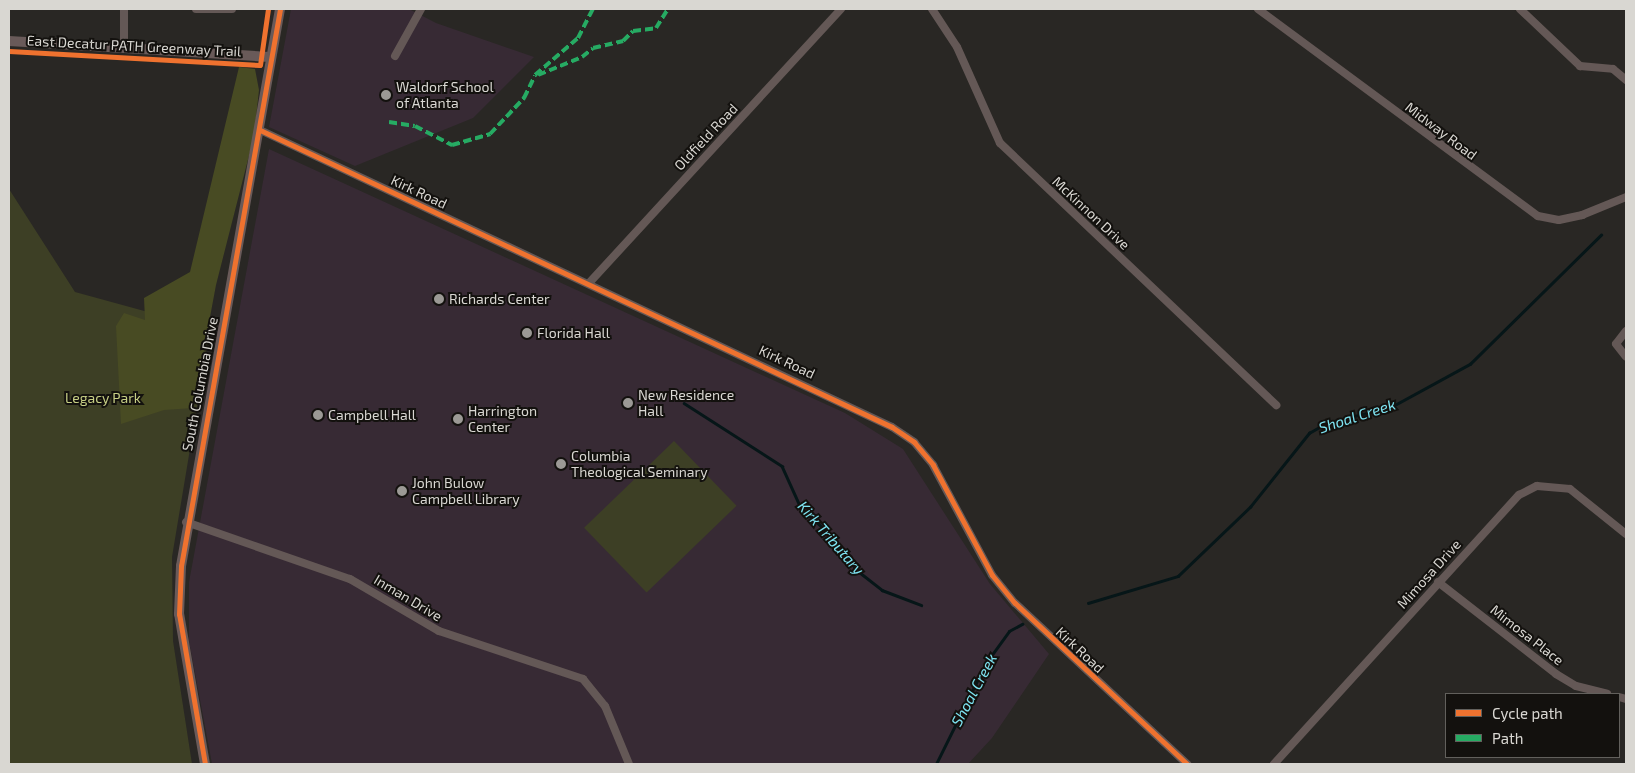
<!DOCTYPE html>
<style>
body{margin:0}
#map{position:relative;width:1635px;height:773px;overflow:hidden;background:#292724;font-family:"Exo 2",sans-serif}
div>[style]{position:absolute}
.education>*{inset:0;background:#372a34}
.green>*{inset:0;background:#3d3f25;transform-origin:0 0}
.forest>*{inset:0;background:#484b23}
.stream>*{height:2.5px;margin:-1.25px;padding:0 1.25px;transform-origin:1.25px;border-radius:1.25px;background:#061618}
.street>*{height:8px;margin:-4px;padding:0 4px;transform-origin:4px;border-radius:4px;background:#645856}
.secondary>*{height:10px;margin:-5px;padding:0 5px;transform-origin:5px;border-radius:5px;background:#695a59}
.quiet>*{height:4px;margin-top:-2px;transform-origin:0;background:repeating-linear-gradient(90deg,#26ab63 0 8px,transparent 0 12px)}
.cycleway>*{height:5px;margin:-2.5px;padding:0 2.5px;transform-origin:2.5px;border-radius:2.5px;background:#ef722f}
.dots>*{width:14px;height:14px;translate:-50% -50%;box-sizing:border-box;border:2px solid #13110e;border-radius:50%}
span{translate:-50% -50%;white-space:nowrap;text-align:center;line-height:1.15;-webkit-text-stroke:4px #13110e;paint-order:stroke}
.street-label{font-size:14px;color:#d9d7d2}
.poi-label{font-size:14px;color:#d9d7d2}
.left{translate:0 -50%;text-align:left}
.park-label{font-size:14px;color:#c7cf85}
.water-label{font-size:15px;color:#7ee4f2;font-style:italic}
.frame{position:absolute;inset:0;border:10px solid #d9d7d2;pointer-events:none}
.legend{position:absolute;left:1445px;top:693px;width:175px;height:65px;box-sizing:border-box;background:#13110e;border:1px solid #62605c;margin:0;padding:6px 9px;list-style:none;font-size:15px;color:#d9d7d2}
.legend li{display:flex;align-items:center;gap:10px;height:25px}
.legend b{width:25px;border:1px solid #62605c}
</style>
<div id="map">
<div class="education">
<i style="clip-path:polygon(291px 9px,409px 9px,436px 23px,534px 57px,473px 118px,355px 166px,269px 127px)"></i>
<i style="clip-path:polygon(269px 149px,845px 413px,903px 449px,990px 584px,1049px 654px,992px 738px,968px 764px,212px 764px,189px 641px,189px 582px)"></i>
</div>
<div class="green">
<i style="clip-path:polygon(9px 189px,75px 292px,210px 329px,172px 557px,173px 641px,192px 764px,9px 764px)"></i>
<i style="left:674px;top:441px;width:90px;height:125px;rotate:46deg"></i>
</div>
<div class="forest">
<i style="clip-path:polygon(239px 67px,255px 69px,259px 90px,254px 136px,216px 285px,193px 408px,164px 410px,121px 424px,116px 326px,124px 313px,145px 320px,144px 298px,190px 272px)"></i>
</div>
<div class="stream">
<i style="left:684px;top:403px;width:117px;rotate:32.7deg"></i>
<i style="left:782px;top:466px;width:46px;rotate:65.7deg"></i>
<i style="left:801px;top:508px;width:38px;rotate:42deg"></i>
<i style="left:829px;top:533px;width:48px;rotate:52.7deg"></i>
<i style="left:858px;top:571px;width:31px;rotate:38deg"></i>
<i style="left:882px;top:590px;width:42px;rotate:21deg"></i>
<i style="left:1088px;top:603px;width:94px;rotate:-16.7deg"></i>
<i style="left:1178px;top:576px;width:100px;rotate:-43.8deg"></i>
<i style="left:1250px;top:507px;width:95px;rotate:-51.4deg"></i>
<i style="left:1309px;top:433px;width:20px;rotate:-30deg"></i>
<i style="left:1326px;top:423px;width:67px;rotate:-13.8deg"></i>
<i style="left:1391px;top:407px;width:90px;rotate:-28.6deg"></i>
<i style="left:1470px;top:364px;width:184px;rotate:-44.6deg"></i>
<i style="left:936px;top:764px;width:113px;rotate:-63.7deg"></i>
<i style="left:986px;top:663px;width:39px;rotate:-54deg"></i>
<i style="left:1009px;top:631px;width:15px;rotate:-28deg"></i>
</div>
<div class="street">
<i style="left:196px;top:9px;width:36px"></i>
<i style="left:932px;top:9px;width:45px;rotate:56.7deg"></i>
<i style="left:957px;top:47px;width:105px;rotate:65.9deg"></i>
<i style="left:1000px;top:143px;width:381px;rotate:43.5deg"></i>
<i style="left:1258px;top:9px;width:348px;rotate:36.5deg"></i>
<i style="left:1538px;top:216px;width:21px;rotate:11deg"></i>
<i style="left:1559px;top:220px;width:24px;rotate:-12deg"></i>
<i style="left:1582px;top:215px;width:48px;rotate:-22.2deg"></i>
<i style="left:1520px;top:9px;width:83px;rotate:43.5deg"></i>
<i style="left:1580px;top:66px;width:33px;rotate:5deg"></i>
<i style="left:1613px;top:69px;width:17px;rotate:40deg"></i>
<i style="left:124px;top:46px;width:37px;rotate:-90deg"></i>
<i style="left:395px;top:56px;width:54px;rotate:-61deg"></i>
<i style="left:260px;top:130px;width:698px;rotate:25.17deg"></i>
<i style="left:892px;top:427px;width:27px;rotate:34deg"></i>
<i style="left:914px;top:442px;width:30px;rotate:50deg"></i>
<i style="left:933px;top:465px;width:125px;rotate:61.8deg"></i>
<i style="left:992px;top:575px;width:36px;rotate:51deg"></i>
<i style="left:1015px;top:603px;width:236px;rotate:43.1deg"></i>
<i style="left:590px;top:282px;width:371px;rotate:-47.4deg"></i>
<i style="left:1626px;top:331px;width:16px;rotate:128deg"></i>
<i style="left:1616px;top:344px;width:16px;rotate:52deg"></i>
<i style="left:186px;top:522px;width:174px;rotate:19.2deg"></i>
<i style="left:350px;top:579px;width:103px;rotate:30.3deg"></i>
<i style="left:439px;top:631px;width:152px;rotate:18.4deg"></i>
<i style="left:583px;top:679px;width:35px;rotate:51deg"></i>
<i style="left:605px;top:706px;width:63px;rotate:67.5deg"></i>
<i style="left:1438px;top:582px;width:150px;rotate:37.9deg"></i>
<i style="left:1556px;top:674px;width:23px;rotate:31deg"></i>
<i style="left:1576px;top:686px;width:32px;rotate:14deg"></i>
<i style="left:1619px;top:697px;width:7px;rotate:16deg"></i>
<i style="left:1274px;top:764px;width:364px;rotate:-47.7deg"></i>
<i style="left:1519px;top:495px;width:20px;rotate:-27deg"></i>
<i style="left:1537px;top:486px;width:33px;rotate:5deg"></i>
<i style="left:1570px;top:489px;width:72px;rotate:38.8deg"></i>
</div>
<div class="secondary">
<i style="left:9px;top:41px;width:261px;rotate:3.5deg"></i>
<i style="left:205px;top:764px;width:152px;rotate:-99.8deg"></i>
<i style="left:179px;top:614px;width:48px;rotate:-87.6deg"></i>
<i style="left:181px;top:566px;width:566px;rotate:-79.92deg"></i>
</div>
<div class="quiet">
<i style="left:538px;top:75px;width:48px;rotate:-22.2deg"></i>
<i style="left:582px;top:57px;width:14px;rotate:-39deg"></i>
<i style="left:593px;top:48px;width:31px;rotate:-13deg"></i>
<i style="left:623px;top:41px;width:14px;rotate:-45deg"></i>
<i style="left:633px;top:31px;width:23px;rotate:-7deg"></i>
<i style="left:656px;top:28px;width:22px;rotate:-58deg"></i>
<i style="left:389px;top:122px;width:26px;rotate:9deg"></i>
<i style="left:415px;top:126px;width:42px;rotate:27.2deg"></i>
<i style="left:452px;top:145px;width:40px;rotate:-16deg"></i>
<i style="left:490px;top:134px;width:50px;rotate:-46.6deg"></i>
<i style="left:524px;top:98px;width:25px;rotate:-64deg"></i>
<i style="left:535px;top:75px;width:57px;rotate:-40.7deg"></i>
<i style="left:578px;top:38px;width:33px;rotate:-63deg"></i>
</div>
<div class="cycleway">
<i style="left:9px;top:51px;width:251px;rotate:3.2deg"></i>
<i style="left:260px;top:65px;width:57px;rotate:-81.9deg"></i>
<i style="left:260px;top:130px;width:698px;rotate:25.17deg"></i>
<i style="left:892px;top:427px;width:27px;rotate:34deg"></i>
<i style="left:914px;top:442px;width:30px;rotate:50deg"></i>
<i style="left:933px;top:465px;width:125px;rotate:61.8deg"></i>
<i style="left:992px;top:575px;width:36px;rotate:51deg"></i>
<i style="left:1015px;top:603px;width:236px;rotate:43.1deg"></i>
<i style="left:205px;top:764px;width:152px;rotate:-99.8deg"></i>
<i style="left:179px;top:614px;width:48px;rotate:-87.6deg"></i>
<i style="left:181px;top:566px;width:566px;rotate:-79.92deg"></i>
</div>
<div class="dots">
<i style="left:386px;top:95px;background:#9b9995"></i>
<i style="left:439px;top:299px;background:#9b9995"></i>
<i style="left:527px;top:333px;background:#9b9995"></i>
<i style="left:628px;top:403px;background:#9b9995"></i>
<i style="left:318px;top:415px;background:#9b9995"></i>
<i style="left:458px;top:419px;background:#9b9995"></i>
<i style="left:561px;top:464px;background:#9b9995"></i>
<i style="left:402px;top:491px;background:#9b9995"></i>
</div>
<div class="street-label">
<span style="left:134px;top:46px;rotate:3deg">East Decatur PATH Greenway Trail</span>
<span style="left:1441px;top:131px;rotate:37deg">Midway Road</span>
<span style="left:706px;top:137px;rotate:-47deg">Oldfield Road</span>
<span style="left:419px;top:192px;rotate:25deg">Kirk Road</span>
<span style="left:1091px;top:213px;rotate:43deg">McKinnon Drive</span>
<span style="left:787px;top:362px;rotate:25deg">Kirk Road</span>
<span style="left:200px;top:384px;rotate:-79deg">South Columbia Drive</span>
<span style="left:1429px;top:574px;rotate:-48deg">Mimosa Drive</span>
<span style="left:408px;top:598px;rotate:31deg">Inman Drive</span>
<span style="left:1527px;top:635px;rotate:38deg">Mimosa Place</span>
<span style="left:1080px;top:650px;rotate:43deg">Kirk Road</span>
</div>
<div class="poi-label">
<span class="left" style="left:396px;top:95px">Waldorf School<br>of Atlanta</span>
<span class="left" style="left:449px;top:299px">Richards Center</span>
<span class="left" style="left:537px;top:333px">Florida Hall</span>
<span class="left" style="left:638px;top:403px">New Residence<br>Hall</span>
<span class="left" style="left:468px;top:419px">Harrington<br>Center</span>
<span class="left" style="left:328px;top:415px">Campbell Hall</span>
<span class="left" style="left:571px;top:464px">Columbia<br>Theological Seminary</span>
<span class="left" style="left:412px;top:491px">John Bulow<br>Campbell Library</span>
</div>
<div class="park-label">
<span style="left:103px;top:398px">Legacy Park</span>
</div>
<div class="water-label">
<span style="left:1357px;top:416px;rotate:-18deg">Shoal Creek</span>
<span style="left:831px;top:538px;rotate:49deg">Kirk Tributary</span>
<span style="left:974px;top:690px;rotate:-62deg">Shoal Creek</span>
</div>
<div class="frame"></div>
<ul class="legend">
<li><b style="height:6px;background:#ef722f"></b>Cycle path</li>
<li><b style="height:6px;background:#26ab63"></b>Path</li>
</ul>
</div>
